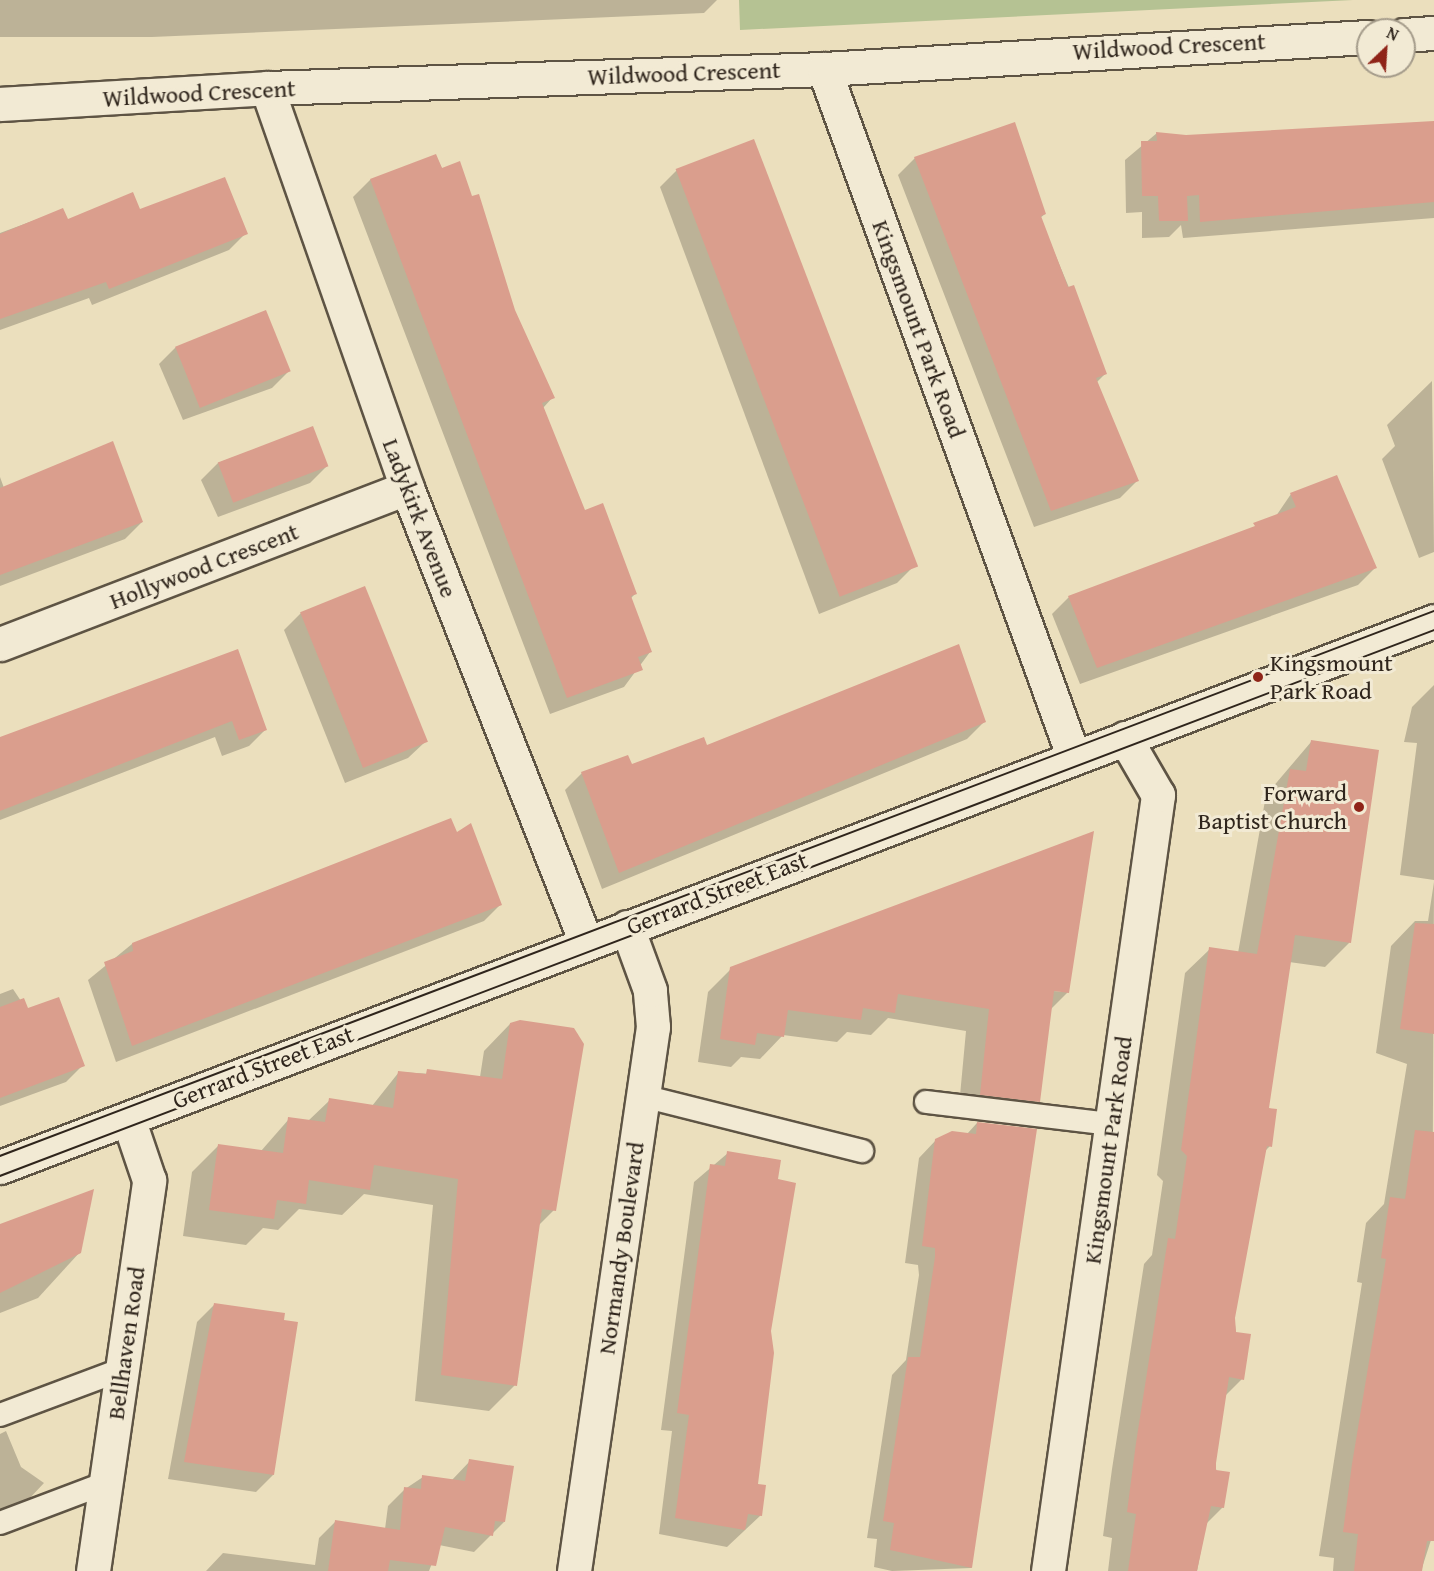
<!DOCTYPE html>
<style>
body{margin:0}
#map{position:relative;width:1434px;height:1571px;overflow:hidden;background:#ebdfbd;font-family:"Gentium Book Plus",serif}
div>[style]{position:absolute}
.green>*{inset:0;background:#b5c293}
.shadow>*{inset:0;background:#0003}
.building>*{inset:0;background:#da9e8d;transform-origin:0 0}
.roads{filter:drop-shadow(2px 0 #5e5444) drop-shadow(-2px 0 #5e5444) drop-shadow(0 2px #5e5444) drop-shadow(0 -2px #5e5444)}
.lane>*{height:22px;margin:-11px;padding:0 11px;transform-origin:11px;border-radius:11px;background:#f2ead4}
.street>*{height:33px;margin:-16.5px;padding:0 16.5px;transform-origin:16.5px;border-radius:16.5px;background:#f2ead4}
.secondary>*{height:33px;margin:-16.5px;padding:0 16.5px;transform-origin:16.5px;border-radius:16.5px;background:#f2ead4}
.tram>*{height:1.5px;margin:-0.75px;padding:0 0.75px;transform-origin:0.75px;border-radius:0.75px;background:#2f251c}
.dots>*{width:16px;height:16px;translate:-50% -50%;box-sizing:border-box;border:3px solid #f2ead4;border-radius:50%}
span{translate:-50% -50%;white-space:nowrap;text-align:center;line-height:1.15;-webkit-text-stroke:6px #f2ead4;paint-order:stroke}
.street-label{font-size:24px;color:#2f251c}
.poi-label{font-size:24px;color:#2f251c}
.left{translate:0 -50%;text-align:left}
.right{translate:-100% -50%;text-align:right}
.north{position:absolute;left:1356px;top:18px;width:60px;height:60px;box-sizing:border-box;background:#f2ead4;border:2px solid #a49b8a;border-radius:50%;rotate:25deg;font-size:16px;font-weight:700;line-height:24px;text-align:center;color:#2f251c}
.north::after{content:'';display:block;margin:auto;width:21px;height:27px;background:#8f2418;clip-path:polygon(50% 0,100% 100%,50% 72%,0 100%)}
</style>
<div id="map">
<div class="green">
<i style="clip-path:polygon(739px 0,1353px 0,740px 30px)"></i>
</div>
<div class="shadow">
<i style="clip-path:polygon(0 0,717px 0,704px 13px,152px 37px,0 37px)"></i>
<i style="clip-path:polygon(1434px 124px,1434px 218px,1183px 238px,1181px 225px,1169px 237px,1142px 238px,1142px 212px,1126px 213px,1125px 160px,1157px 133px,1186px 136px)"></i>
<i style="clip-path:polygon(436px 156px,553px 397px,543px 408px,584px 512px,636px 593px,630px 599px,650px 652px,624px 687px,550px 714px,353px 197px,370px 180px)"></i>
<i style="clip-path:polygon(915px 158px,1045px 214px,1040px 218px,1105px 374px,1097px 382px,1137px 481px,1120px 498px,1034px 527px,898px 175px)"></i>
<i style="clip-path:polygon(677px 170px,914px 566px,897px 583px,819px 614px,660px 187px)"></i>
<i style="clip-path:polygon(62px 210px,67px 221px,246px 233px,229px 250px,92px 305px,89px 298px,0 330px,0 233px)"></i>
<i style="clip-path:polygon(176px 347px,289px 371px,272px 388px,183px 420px,159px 364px)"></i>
<i style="clip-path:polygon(1432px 381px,1434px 552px,1419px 558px,1382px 459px,1395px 446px,1387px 425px)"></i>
<i style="clip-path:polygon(312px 428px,327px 466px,310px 483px,218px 517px,201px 480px,218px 463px)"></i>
<i style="clip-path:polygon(0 477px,4px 488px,142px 522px,125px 539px,0 586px)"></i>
<i style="clip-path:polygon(1291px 494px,1375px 568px,1358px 585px,1080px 684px,1052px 614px,1069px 597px,1247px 531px,1276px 516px)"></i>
<i style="clip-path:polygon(301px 613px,425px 742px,408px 758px,345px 783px,284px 630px)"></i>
<i style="clip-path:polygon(237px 651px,266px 729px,249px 746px,222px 756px,215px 737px,0 820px,0 741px)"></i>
<i style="clip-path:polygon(1434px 685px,1434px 880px,1400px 875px,1417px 743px,1404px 742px,1412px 707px)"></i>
<i style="clip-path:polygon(984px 722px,967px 739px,602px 889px,565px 790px,582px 773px,627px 756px,631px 766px,706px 747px)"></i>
<i style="clip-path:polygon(1311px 742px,1350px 942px,1325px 967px,1289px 962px,1268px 1109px,1270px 1146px,1264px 1152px,1234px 1317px,1242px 1379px,1224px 1397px,1215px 1463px,1223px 1507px,1206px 1524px,1197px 1571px,1108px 1571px,1112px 1538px,1103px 1536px,1112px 1469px,1144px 1264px,1152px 1255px,1163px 1181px,1157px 1175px,1185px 973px,1210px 949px,1238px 953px,1266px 795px)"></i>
<i style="clip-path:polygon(456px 834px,501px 904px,484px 921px,116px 1062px,88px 980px,132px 944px)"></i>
<i style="clip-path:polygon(1434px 882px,1431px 1540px,1421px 1571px,1333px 1571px,1334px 1558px,1319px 1556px,1362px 1283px,1357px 1282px,1366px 1223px,1384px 1204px,1407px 1064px,1376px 1053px,1391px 946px,1415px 921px,1428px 921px)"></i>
<i style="clip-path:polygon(731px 969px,1068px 992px,1050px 1010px,1038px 1101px,1015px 1124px,958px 1117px,966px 1031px,888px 1018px,871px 1035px,847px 1032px,837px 1042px,783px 1035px,760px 1059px,741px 1057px,731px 1067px,698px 1062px,708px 992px)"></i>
<i style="clip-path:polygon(13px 989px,27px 1010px,83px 1065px,66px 1082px,0 1106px,0 994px)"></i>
<i style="clip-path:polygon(510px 1024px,578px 1034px,554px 1210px,538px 1226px,515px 1385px,489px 1411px,415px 1401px,433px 1205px,364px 1194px,342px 1215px,299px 1209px,278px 1230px,263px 1228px,246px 1245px,183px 1236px,192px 1172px,218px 1146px,261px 1151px,289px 1119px,308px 1121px,330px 1100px,372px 1106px,399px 1072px,480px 1077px,484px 1051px)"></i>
<i style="clip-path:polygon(977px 1123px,971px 1568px,892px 1571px,874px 1567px,877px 1539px,867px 1538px,892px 1375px,906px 1360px,919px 1275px,918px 1265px,905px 1263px,919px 1158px,936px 1140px,967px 1134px)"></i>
<i style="clip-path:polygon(728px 1153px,776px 1180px,756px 1486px,761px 1515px,727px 1547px,659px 1534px,672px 1431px,661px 1430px,694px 1182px)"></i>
<i style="clip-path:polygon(0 1229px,80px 1252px,38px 1298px,0 1313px)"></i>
<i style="clip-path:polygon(214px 1305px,273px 1475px,256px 1492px,168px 1479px,197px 1322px)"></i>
<i style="clip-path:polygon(6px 1431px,21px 1467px,44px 1483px,28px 1500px,0 1511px,0 1434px)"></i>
<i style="clip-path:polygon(470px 1461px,504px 1522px,474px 1552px,439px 1545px,429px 1571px,206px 1571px,223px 1553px,315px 1565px,319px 1538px,336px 1521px,385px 1529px,388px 1506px,405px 1489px,423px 1477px,452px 1480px)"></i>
</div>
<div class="building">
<i style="clip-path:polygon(1434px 121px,1434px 202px,1200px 222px,1199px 195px,1187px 196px,1188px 221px,1159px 221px,1158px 196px,1142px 196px,1141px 141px,1157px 141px,1156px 132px,1186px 135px)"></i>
<i style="clip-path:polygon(1015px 122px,1046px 214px,1041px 216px,1068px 287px,1074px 285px,1107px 374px,1096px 378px,1139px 481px,1051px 511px,914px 157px)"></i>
<i style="left:754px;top:139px;width:458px;height:84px;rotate:69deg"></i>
<i style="clip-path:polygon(436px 154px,442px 168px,460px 161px,472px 196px,479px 194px,515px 310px,555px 398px,542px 403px,585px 510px,603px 503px,637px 594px,631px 596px,652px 652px,638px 657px,643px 670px,567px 698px,370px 179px)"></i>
<i style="clip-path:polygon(225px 177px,248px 234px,109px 289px,106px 282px,0 319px,0 234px,63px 208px,68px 219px,133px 192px,140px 209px)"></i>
<i style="left:266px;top:310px;width:66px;height:98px;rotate:68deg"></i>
<i style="left:313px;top:426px;width:43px;height:102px;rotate:69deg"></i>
<i style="clip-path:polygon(113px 441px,143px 522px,0 575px,0 488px)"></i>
<i style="clip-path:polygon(1337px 475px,1377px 568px,1097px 668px,1068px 596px,1255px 526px,1253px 523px,1296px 507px,1290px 493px)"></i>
<i style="left:365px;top:586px;width:168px;height:70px;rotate:68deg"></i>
<i style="clip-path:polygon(959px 644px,986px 722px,619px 873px,581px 772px,628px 755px,632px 764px,704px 737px,707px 745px)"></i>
<i style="clip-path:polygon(238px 649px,267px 730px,239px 740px,232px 721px,0 811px,0 737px)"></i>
<i style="clip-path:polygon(1311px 740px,1379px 750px,1351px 943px,1295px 935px,1269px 1108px,1277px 1109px,1272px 1147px,1267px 1146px,1235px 1318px,1236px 1332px,1251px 1334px,1244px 1380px,1229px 1377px,1216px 1463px,1216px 1470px,1230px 1472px,1224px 1508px,1211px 1506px,1197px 1571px,1128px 1571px,1136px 1514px,1127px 1512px,1136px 1443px,1168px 1238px,1175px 1239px,1187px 1156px,1181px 1150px,1209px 947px,1257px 954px,1290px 769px,1306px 771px)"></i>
<i style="clip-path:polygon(451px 818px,457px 832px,471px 823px,502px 905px,132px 1046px,104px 962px,133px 951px,132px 943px)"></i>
<i style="clip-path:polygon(1094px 831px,1069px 993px,1054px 991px,1040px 1102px,980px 1095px,989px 1009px,898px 994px,895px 1013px,863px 1008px,861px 1020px,788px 1010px,784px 1037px,757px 1033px,755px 1045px,720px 1039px,730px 967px)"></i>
<i style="clip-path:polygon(1415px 923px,1434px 924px,1434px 1034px,1400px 1029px)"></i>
<i style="clip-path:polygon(59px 997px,85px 1066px,0 1098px,0 1007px,24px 998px,28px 1008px)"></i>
<i style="clip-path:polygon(520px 1020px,574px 1028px,584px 1044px,556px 1211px,542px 1209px,517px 1386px,441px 1375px,458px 1179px,374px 1165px,370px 1190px,309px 1180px,306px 1204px,277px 1200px,274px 1219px,209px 1210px,218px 1144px,283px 1153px,288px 1117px,325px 1122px,329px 1098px,393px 1108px,398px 1071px,426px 1074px,427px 1069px,502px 1079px,510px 1023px)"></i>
<i style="clip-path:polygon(977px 1122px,1037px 1129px,972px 1568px,890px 1550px,894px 1523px,883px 1521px,908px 1357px,920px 1357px,935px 1257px,935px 1248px,922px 1246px,935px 1139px,952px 1131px,976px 1134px)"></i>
<i style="clip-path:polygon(1415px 1130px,1434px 1132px,1434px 1541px,1427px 1541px,1422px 1571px,1354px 1571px,1358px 1534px,1343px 1532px,1352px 1464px,1386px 1259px,1381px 1258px,1390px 1197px,1405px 1199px)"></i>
<i style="clip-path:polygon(727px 1151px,781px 1160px,778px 1179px,796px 1183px,771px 1331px,774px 1353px,758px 1484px,766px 1485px,762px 1516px,748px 1514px,745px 1530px,675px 1518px,689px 1415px,677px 1413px,710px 1164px,725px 1166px)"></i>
<i style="clip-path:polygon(94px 1189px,81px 1253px,0 1293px,0 1224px)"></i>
<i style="clip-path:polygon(214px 1303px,285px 1313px,284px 1320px,298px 1322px,274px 1475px,184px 1462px)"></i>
<i style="clip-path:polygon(469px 1459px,514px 1466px,505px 1522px,495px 1521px,493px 1536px,445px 1527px,436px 1566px,390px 1560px,388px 1571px,328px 1571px,335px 1520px,400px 1530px,404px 1487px,421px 1489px,422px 1475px,465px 1481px)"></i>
</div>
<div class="roads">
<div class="lane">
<i style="left:643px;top:1096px;width:226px;rotate:14.1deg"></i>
<i style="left:926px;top:1102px;width:186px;rotate:6.8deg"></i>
<i style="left:0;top:1415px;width:131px;rotate:-20.5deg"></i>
<i style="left:0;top:1523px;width:113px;rotate:-20.7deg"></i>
</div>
<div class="street">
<i style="left:1404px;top:35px;width:30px;rotate:-4deg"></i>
<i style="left:824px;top:69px;width:733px;rotate:70.06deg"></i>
<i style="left:267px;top:88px;width:424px;rotate:70.7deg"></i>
<i style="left:407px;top:488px;width:489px;rotate:68.5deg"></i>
<i style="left:0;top:104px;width:267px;rotate:-3.4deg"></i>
<i style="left:267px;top:88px;width:557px;rotate:-1.95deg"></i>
<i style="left:824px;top:69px;width:545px;rotate:-3.37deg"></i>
<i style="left:0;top:644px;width:436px;rotate:-21deg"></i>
<i style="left:93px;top:1571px;width:395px;rotate:-81.8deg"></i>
<i style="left:149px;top:1180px;width:65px;rotate:-108.7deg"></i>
<i style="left:574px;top:1571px;width:550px;rotate:-81.74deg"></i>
<i style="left:653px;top:1027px;width:37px;rotate:-95deg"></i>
<i style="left:650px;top:990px;width:67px;rotate:-110.1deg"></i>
<i style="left:1048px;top:1571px;width:784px;rotate:-81.93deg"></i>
<i style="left:1158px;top:795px;width:66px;rotate:-120.1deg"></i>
</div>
<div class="secondary">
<i style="left:0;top:1167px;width:1534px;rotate:-20.84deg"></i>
</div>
</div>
<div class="tram">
<i style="left:0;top:1156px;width:1534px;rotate:-20.81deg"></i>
<i style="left:0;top:1176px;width:1534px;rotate:-20.84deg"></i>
</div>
<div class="dots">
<i style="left:1258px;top:677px;background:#8f2418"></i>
<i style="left:1359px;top:807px;background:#8f2418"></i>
</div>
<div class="street-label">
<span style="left:1169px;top:46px;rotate:-3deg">Wildwood Crescent</span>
<span style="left:684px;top:73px;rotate:-2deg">Wildwood Crescent</span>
<span style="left:199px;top:93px;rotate:-3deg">Wildwood Crescent</span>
<span style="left:919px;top:329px;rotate:70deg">Kingsmount Park Road</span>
<span style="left:420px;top:518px;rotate:69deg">Ladykirk Avenue</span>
<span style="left:204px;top:566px;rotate:-21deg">Hollywood Crescent</span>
<span style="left:717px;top:893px;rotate:-21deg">Gerrard Street East</span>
<span style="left:263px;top:1067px;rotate:-21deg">Gerrard Street East</span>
<span style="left:1108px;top:1150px;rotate:-82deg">Kingsmount Park Road</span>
<span style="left:621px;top:1248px;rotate:-82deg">Normandy Boulevard</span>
<span style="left:126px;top:1343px;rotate:-82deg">Bellhaven Road</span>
</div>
<div class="poi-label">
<span class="left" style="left:1270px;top:677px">Kingsmount<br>Park Road</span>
<span class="right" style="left:1347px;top:807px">Forward<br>Baptist Church</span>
</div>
<div class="north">N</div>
</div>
